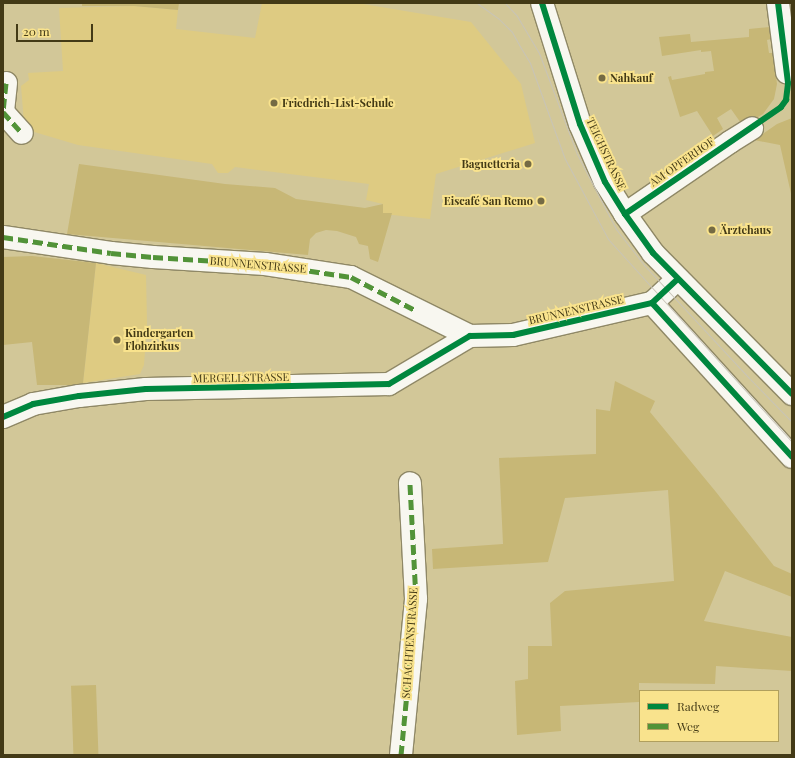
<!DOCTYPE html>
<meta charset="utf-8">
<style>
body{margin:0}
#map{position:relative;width:795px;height:758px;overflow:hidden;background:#d2c798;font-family:"Playfair Display",serif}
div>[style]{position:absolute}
.built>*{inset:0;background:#decb82}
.green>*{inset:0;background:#c7b776;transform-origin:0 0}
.roads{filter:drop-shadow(1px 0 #8f8866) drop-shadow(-1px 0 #8f8866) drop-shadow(0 1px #8f8866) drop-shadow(0 -1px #8f8866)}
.minor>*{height:22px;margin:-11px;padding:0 11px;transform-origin:11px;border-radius:11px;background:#f8f7f0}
.tram>*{height:1px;margin:-0.5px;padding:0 0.5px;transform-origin:0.5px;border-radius:0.5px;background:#c8c4b7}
.quiet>*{height:5px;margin-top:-2.5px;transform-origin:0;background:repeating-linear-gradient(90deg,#529338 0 10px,transparent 0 15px)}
.cycleway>*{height:6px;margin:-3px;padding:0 3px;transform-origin:3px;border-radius:3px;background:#00873e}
.dots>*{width:11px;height:11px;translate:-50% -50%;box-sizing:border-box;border:2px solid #f9e38d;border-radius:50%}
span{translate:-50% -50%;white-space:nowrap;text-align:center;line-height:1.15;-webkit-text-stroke:4px #f9e38d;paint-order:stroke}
.poi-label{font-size:11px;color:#433a16;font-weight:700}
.left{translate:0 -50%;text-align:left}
.right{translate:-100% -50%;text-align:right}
.street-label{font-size:11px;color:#433a16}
.frame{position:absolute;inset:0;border:4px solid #433a16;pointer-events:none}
.legend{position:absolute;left:639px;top:690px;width:140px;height:52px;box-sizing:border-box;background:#f9e38d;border:1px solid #b09f5d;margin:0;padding:5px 7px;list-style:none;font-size:12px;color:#433a16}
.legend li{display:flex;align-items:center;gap:8px;height:20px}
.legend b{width:20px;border:1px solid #b09f5d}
.scale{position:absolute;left:16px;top:24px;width:77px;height:18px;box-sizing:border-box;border:2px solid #433a16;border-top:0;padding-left:5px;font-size:12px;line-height:14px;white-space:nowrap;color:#433a16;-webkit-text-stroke:3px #f9e38d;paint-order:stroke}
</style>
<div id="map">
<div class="built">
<i style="clip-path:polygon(262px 3px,357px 3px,471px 22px,521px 84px,535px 143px,436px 174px,430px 219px,383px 214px,383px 204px,366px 200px,369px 184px,235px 167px,228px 173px,218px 173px,212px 164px,78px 145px,31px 131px,24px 123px,21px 86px,29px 80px,28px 73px,63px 71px,59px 8px,134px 6px,178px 10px,176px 29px,255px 38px)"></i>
<i style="clip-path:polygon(96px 263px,146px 275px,147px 323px,144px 365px,140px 374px,83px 383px)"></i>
</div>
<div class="green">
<i style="clip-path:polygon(82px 3px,179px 3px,178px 10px,134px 6px,82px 6px)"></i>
<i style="clip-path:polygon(770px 27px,771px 39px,767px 40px,769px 53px,773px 53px,777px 84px,774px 99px,763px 114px,743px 126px,731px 109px,717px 118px,723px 129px,713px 136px,697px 111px,680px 117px,668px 77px,671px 76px,672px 80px,705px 74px,705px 72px,714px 71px,711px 51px,701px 52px,701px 50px,662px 56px,659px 37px,690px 34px,691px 42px,749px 37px,749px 29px)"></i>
<i style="clip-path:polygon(792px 118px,792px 198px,780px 145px,754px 140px,777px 124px)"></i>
<i style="clip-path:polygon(79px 164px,225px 184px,275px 188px,296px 199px,365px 208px,383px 204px,383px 213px,392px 213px,378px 262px,370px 259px,368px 246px,359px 244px,356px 237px,337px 231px,326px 230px,316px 233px,310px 239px,308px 255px,67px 234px)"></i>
<i style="clip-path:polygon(32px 256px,96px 263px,83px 383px,73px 385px,37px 385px,32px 342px,3px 345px,3px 257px)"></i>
<i style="clip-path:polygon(615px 381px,655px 401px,650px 412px,716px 492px,774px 566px,792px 574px,792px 597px,725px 571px,704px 621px,792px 637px,792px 671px,716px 666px,715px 684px,639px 683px,639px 702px,560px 706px,561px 731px,517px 735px,515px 681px,528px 679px,528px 646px,552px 646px,550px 603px,565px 591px,674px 581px,668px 490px,565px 498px,548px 562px,433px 569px,432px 549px,503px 544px,499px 458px,596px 454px,596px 409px,610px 411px)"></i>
<i style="left:96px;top:685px;width:70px;height:25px;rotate:88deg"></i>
</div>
<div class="roads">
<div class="minor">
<i style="left:542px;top:3px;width:127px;rotate:72.6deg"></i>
<i style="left:580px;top:124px;width:63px;rotate:66.7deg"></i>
<i style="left:605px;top:182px;width:38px;rotate:58deg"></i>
<i style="left:625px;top:214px;width:48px;rotate:54.3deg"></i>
<i style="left:653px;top:253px;width:198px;rotate:45.4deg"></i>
<i style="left:778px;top:3px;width:70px;rotate:82.6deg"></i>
<i style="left:6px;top:83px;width:29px;rotate:96deg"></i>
<i style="left:3px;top:112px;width:28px;rotate:48deg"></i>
<i style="left:625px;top:214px;width:127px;rotate:-34.4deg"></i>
<i style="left:730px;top:142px;width:26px;rotate:-32deg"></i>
<i style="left:3px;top:237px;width:109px;rotate:8.4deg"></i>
<i style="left:111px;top:253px;width:42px;rotate:5.4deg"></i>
<i style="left:153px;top:257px;width:112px;rotate:3.6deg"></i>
<i style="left:265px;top:264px;width:87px;rotate:8.6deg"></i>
<i style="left:351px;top:277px;width:133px;rotate:26.4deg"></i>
<i style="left:470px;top:336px;width:43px;rotate:-1.3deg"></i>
<i style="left:513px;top:335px;width:143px;rotate:-13deg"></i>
<i style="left:652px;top:303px;width:35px;rotate:-43deg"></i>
<i style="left:652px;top:303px;width:208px;rotate:47.7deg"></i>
<i style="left:3px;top:417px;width:33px;rotate:-23deg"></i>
<i style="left:33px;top:404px;width:47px;rotate:-9.9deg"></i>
<i style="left:79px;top:396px;width:67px;rotate:-6deg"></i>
<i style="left:146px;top:389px;width:243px;rotate:-1.2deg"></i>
<i style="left:389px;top:384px;width:94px;rotate:-30.7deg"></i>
<i style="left:401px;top:755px;width:157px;rotate:-84.5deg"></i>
<i style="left:416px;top:599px;width:116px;rotate:-93deg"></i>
</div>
</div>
<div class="tram">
<i style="left:477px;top:3px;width:27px;rotate:36deg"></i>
<i style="left:499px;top:19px;width:18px;rotate:45deg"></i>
<i style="left:512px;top:32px;width:18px;rotate:61deg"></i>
<i style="left:521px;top:48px;width:17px;rotate:59deg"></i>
<i style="left:530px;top:63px;width:102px;rotate:70deg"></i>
<i style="left:565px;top:159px;width:91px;rotate:61.7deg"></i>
<i style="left:608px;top:239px;width:274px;rotate:47.8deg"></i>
<i style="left:505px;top:3px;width:18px;rotate:47deg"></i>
<i style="left:517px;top:16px;width:43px;rotate:59.3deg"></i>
<i style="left:539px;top:53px;width:108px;rotate:69.4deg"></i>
<i style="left:577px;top:154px;width:85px;rotate:62.5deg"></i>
<i style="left:616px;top:229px;width:46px;rotate:52.1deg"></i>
<i style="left:644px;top:265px;width:154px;rotate:47.1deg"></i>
<i style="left:749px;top:378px;width:62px;rotate:45.7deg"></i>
</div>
<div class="quiet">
<i style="left:6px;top:83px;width:29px;rotate:96deg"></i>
<i style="left:3px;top:112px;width:28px;rotate:48deg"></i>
<i style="left:3px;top:237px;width:109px;rotate:8.4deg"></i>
<i style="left:111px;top:253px;width:42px;rotate:5.4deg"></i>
<i style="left:153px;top:257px;width:112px;rotate:3.6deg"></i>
<i style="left:265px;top:264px;width:87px;rotate:8.6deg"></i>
<i style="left:351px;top:277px;width:72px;rotate:27.3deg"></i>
<i style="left:401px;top:755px;width:157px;rotate:-84.5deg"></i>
<i style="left:416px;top:599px;width:116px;rotate:-93deg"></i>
</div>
<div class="cycleway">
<i style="left:542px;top:3px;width:127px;rotate:72.6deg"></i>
<i style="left:580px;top:124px;width:63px;rotate:66.7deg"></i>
<i style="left:605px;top:182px;width:38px;rotate:58deg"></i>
<i style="left:625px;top:214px;width:48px;rotate:54.3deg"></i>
<i style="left:653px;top:253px;width:198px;rotate:45.4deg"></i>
<i style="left:625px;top:214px;width:189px;rotate:-34.4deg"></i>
<i style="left:781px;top:107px;width:9px;rotate:-54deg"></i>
<i style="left:786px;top:100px;width:17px;rotate:-83deg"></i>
<i style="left:788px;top:83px;width:81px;rotate:-97.1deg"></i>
<i style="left:652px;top:303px;width:208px;rotate:47.7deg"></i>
<i style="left:3px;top:417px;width:33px;rotate:-23deg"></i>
<i style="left:33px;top:404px;width:47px;rotate:-9.9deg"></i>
<i style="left:79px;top:396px;width:67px;rotate:-6deg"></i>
<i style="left:146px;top:389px;width:243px;rotate:-1.2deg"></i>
<i style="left:389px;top:384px;width:94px;rotate:-30.7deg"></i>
<i style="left:470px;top:336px;width:43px;rotate:-1.3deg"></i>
<i style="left:513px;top:335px;width:143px;rotate:-13deg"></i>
<i style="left:652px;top:303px;width:35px;rotate:-43deg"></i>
</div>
<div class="dots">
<i style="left:602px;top:78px;background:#756b44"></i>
<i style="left:274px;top:103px;background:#756b44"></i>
<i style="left:528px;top:164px;background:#756b44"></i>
<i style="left:541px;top:201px;background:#756b44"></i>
<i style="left:712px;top:230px;background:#756b44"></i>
<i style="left:117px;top:340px;background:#756b44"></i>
</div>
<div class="poi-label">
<span class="left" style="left:610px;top:78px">Nahkauf</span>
<span class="left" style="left:282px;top:103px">Friedrich-List-Schule</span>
<span class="right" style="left:520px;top:164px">Baguetteria</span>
<span class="right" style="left:533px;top:201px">Eiscafé San Remo</span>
<span class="left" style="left:720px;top:230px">Ärztehaus</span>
<span class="left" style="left:125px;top:340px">Kindergarten<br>Flohzirkus</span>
</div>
<div class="street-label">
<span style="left:606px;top:154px;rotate:65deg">TEICHSTRASSE</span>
<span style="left:682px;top:162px;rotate:-35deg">AM OPFERHOF</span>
<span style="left:258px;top:265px;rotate:5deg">BRUNNENSTRASSE</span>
<span style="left:576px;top:310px;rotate:-13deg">BRUNNENSTRASSE</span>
<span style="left:241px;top:378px;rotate:-1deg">MERGELLSTRASSE</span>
<span style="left:410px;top:643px;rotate:-86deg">SCHACHTENSTRASSE</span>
</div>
<div class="frame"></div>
<ul class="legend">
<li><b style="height:5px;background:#00873e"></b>Radweg</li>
<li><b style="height:5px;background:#529338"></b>Weg</li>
</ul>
<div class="scale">20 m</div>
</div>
